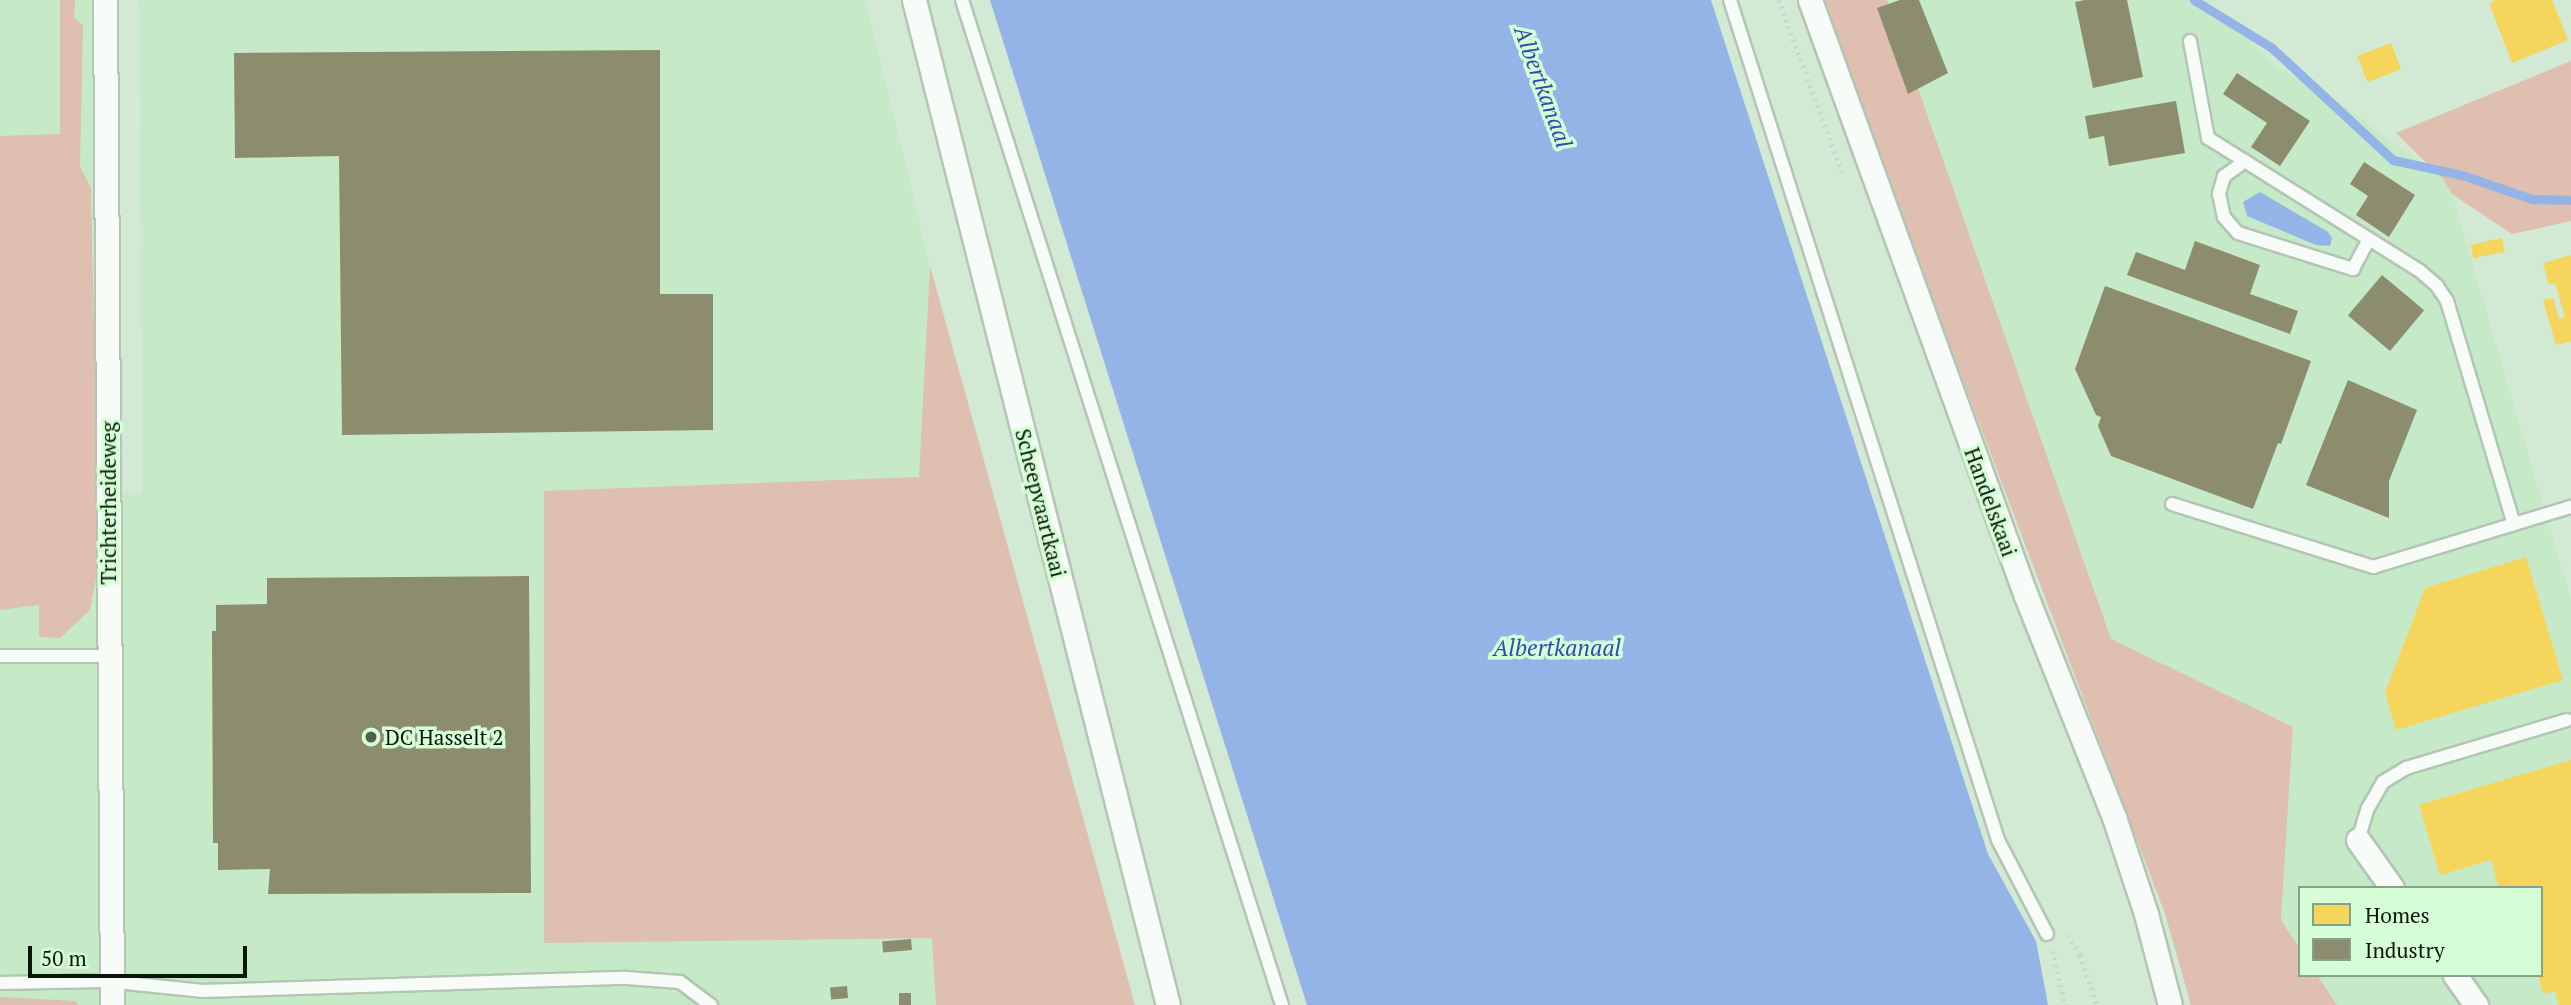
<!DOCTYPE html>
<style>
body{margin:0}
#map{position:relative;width:2571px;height:1005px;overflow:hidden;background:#d2e9d3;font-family:"PT Serif",serif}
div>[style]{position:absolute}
.built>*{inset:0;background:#c6eac7}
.green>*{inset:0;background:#debfb0}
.water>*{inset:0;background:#94b4e8}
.homes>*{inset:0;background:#f6d55c;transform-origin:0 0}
.industry>*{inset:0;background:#8c8c6e;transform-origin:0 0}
.stream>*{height:9px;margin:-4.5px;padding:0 4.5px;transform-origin:4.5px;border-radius:4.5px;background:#94b4e8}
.path>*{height:4.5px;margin-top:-2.25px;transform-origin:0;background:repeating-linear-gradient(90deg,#ccd3cc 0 2px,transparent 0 7px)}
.roads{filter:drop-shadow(2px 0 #b3c5b4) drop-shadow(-2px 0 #b3c5b4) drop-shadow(0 2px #b3c5b4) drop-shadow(0 -2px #b3c5b4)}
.service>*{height:12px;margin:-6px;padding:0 6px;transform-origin:6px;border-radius:6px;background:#f8fcf8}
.minor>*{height:23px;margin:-11.5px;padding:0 11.5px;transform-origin:11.5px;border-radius:11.5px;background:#f8fcf8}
.dots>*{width:19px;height:19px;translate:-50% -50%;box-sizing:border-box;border:4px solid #d6ffd7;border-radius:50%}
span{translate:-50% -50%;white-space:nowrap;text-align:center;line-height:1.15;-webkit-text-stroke:7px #d6ffd7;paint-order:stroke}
.street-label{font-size:21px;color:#081709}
.poi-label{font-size:21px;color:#081709}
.left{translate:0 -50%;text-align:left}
.water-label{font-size:23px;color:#2c4eaf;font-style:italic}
.legend{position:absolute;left:2298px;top:886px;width:245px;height:91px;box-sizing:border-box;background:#d6ffd7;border:2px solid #84a285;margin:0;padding:9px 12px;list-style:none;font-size:21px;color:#081709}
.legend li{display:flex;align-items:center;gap:14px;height:35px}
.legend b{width:35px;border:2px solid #84a285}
.scale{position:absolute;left:28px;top:946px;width:219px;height:32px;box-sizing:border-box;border:4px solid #081709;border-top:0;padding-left:9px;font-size:21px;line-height:24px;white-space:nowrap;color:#081709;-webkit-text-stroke:5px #d6ffd7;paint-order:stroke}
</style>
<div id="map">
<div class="built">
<i style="clip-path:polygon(0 0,95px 0,100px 487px,142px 495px,139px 0,866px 0,930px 266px,920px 477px,936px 1005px,0 1005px)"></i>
<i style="clip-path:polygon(1887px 0,2193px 0,2231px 23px,2279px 69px,2337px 101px,2444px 180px,2452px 194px,2571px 600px,2571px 1005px,2337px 1005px,2317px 975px,2541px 975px,2541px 888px,2300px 888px,2300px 949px,2281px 920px,2293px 727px,2111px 640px)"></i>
</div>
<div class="green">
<i style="clip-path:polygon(60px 0,75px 0,74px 18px,83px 25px,80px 167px,91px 188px,99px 563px,90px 610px,60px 638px,39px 637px,39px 605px,0 610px,0 136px,60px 134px)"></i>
<i style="clip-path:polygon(1819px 0,1887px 0,2111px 639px,2293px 727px,2281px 920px,2300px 949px,2300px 975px,2317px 975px,2337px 1005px,2191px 1005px,2165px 914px)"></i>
<i style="clip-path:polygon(2571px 61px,2571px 221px,2512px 234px,2452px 194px,2444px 180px,2396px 133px)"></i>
<i style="clip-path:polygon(930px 266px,1135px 1005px,936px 1005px,932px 938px,544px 943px,544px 491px,919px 477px)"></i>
<i style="clip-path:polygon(0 997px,76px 1001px,78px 1005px,0 1005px)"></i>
</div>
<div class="water">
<i style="clip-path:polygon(990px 0,1711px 0,1988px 854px,2036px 941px,2048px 1005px,1307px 1005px)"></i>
<i style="clip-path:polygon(2260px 192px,2328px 232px,2332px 238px,2330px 246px,2316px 245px,2247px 216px,2243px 202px)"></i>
</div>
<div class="homes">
<i style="clip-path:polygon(2496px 0,2552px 0,2568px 40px,2512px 63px,2489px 3px)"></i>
<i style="left:2391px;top:43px;width:28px;height:36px;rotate:69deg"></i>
<i style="left:2502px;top:238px;width:14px;height:32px;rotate:78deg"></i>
<i style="clip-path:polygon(2571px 255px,2571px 341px,2556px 345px,2543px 300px,2553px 298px,2559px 319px,2565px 317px,2555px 283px,2549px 285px,2543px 263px)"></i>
<i style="clip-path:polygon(2526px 557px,2563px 680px,2396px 730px,2385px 693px,2425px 588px)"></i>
<i style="clip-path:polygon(2571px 760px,2571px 1005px,2559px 1005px,2555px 991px,2543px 994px,2538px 975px,2541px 975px,2541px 888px,2499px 888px,2491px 860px,2440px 875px,2419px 805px)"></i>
</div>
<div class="industry">
<i style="clip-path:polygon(1900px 0,1919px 0,1948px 73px,1908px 94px,1877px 8px)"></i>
<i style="clip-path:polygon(2085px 0,2127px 0,2143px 77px,2093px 88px,2075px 2px)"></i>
<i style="clip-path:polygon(660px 50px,660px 294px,713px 294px,713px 430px,342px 435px,339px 156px,235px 158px,234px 53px)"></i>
<i style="clip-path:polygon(2237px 73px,2310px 121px,2280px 166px,2251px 147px,2267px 123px,2223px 94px)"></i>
<i style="clip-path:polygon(2176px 101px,2185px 153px,2109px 166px,2104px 136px,2089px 139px,2085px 116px)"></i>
<i style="clip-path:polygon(2364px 162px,2415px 195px,2389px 237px,2356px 215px,2368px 196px,2350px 184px)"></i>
<i style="clip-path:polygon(2195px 241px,2260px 265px,2250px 294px,2298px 311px,2290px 334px,2127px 275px,2136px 252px,2185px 270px)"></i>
<i style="left:2382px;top:275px;width:55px;height:53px;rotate:40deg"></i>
<i style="clip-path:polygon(2105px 286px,2311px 361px,2281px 444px,2278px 443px,2253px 509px,2111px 456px,2098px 426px,2101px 417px,2096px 415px,2075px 369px)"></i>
<i style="clip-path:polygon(2348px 380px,2417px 410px,2389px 481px,2389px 518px,2306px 485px)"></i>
<i style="clip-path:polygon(529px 576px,531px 893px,268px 894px,270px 869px,218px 870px,218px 843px,213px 843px,212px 631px,216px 631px,216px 605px,267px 604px,267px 578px)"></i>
<i style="left:911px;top:939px;width:11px;height:29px;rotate:85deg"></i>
<i style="left:847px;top:986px;width:12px;height:17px;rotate:85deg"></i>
<i style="left:899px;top:993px;width:12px;height:12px"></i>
</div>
<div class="stream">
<i style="left:2194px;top:0;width:92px;rotate:31.6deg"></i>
<i style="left:2272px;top:48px;width:165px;rotate:42.8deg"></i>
<i style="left:2393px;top:160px;width:71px;rotate:12.3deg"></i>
<i style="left:2462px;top:175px;width:74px;rotate:18.9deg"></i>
<i style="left:2532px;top:199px;width:39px;rotate:1deg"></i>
</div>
<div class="path">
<i style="left:1779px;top:0;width:189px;rotate:69.9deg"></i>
<i style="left:2068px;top:935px;width:23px;rotate:59deg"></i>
<i style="left:2080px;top:955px;width:53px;rotate:71.2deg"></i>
<i style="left:2053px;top:951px;width:55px;rotate:77.5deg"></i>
</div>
<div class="roads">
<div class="service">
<i style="left:962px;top:0;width:1055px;rotate:72.34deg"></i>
<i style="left:1730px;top:0;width:882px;rotate:72.3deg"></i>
<i style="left:1998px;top:840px;width:106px;rotate:62.5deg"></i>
<i style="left:2190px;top:41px;width:99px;rotate:79.5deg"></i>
<i style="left:2208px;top:138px;width:250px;rotate:32.1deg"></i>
<i style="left:2420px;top:271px;width:23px;rotate:41deg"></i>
<i style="left:2437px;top:286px;width:18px;rotate:56deg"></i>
<i style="left:2447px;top:301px;width:233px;rotate:73.3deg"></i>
<i style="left:2245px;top:161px;width:26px;rotate:144deg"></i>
<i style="left:2224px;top:176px;width:19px;rotate:106deg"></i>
<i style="left:2219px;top:194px;width:24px;rotate:78deg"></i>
<i style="left:2224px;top:217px;width:21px;rotate:49deg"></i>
<i style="left:2238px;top:233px;width:121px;rotate:17.4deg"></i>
<i style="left:2353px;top:269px;width:34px;rotate:-62deg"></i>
<i style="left:2172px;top:504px;width:211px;rotate:17.4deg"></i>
<i style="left:2373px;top:567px;width:207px;rotate:-16.9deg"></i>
<i style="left:0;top:656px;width:109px"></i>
<i style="left:2358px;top:840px;width:34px;rotate:-73deg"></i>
<i style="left:2368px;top:808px;width:30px;rotate:-60deg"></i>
<i style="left:2383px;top:782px;width:27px;rotate:-31deg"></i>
<i style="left:2406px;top:768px;width:168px;rotate:-16.6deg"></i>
<i style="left:0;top:983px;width:106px;rotate:-1.1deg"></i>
<i style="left:106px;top:981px;width:98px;rotate:5.9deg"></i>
<i style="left:203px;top:991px;width:423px;rotate:-1.8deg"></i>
<i style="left:626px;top:978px;width:54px;rotate:4.2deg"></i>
<i style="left:680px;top:982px;width:39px;rotate:37deg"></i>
</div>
<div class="minor">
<i style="left:105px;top:0;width:1005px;rotate:89.6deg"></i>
<i style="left:914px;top:0;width:1037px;rotate:75.82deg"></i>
<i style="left:1810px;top:0;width:634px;rotate:70.08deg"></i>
<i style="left:2026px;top:596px;width:238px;rotate:68.3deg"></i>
<i style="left:2114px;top:817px;width:102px;rotate:71.7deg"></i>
<i style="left:2146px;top:914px;width:94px;rotate:75.2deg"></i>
<i style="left:2358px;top:840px;width:59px;rotate:54.7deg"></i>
<i style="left:2455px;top:975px;width:37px;rotate:55deg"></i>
</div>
</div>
<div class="dots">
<i style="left:371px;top:737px;background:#4f6050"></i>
</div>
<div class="street-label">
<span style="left:1991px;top:502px;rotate:70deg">Handelskaai</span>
<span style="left:108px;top:503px;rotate:-90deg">Trichterheideweg</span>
<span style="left:1041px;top:503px;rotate:76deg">Scheepvaartkaai</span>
</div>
<div class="poi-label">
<span class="left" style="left:385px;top:737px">DC Hasselt 2</span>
</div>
<div class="water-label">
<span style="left:1543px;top:87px;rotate:70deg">Albertkanaal</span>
<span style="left:1557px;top:648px">Albertkanaal</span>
</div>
<ul class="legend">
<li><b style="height:19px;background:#f6d55c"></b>Homes</li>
<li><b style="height:19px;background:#8c8c6e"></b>Industry</li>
</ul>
<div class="scale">50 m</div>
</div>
